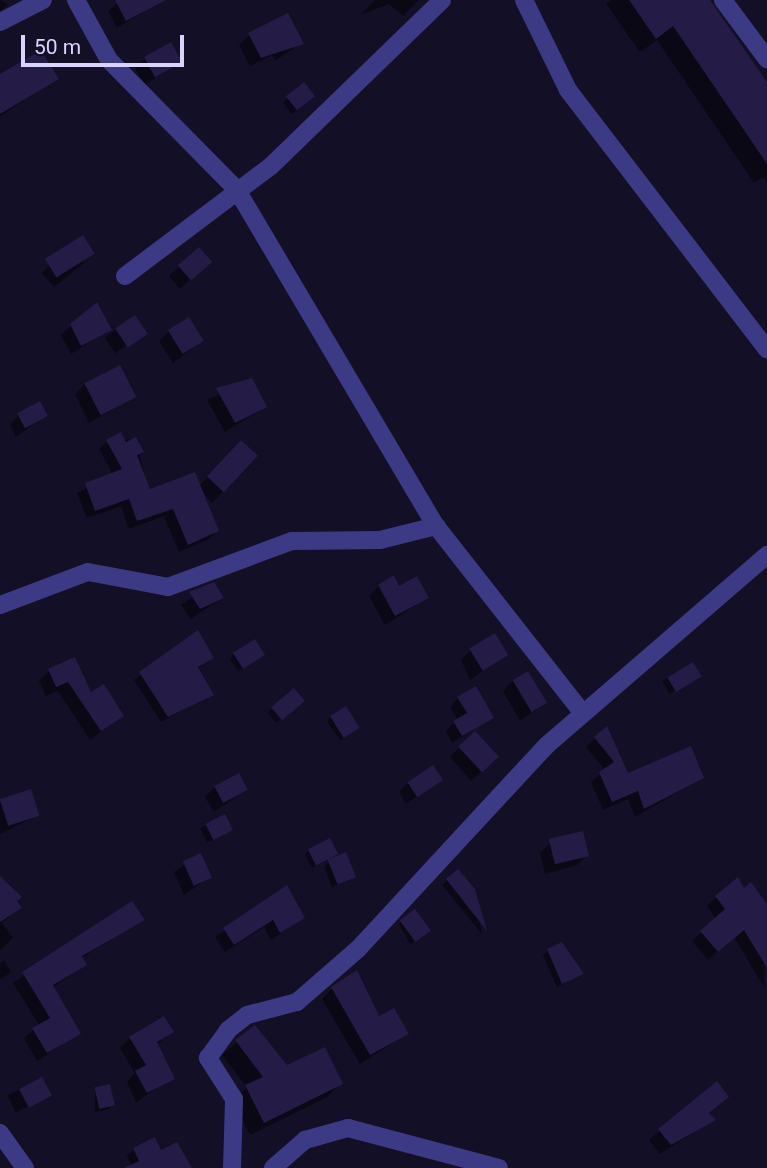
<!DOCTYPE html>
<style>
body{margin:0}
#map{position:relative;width:767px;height:1168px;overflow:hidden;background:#130f26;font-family:Roboto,sans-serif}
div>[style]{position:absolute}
.shadow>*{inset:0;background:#0007;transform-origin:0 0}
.building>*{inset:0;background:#241b47;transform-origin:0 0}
.minor>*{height:18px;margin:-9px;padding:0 9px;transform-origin:9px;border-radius:9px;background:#3d3a85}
span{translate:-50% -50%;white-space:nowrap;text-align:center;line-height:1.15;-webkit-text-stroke:6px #130f26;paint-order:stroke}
.scale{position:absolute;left:21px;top:35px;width:163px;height:32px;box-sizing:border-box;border:4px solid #d9d4ff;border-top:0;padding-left:9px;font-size:21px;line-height:24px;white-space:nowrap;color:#d9d4ff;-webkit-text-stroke:5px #130f26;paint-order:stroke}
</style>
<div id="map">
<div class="shadow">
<i style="clip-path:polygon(0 0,8px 4px,0 12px)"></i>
<i style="clip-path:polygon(121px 0,157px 0,158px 3px,117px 28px,108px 11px)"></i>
<i style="clip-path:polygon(375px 0,419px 0,403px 16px,389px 4px,360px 15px)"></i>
<i style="clip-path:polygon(611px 0,708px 0,767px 85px,767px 182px,764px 177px,754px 183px,657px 40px,640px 52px,606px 4px)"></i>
<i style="clip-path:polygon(249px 35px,301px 43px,275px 61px,272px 55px,250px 66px,239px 45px)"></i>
<i style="clip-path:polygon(145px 58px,179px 61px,145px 85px,135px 68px)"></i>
<i style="clip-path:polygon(0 76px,57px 79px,0 116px)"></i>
<i style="clip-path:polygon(287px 98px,309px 101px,292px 114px,283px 103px)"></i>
<i style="clip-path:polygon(199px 250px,199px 271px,180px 289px,169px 276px)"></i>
<i style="clip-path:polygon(85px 262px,54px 287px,42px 273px,50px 265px)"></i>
<i style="clip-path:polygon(96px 304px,110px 329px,71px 354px,61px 335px)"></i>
<i style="left:134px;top:317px;width:19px;height:36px;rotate:55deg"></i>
<i style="clip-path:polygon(169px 331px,202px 341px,173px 363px,159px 341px)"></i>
<i style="clip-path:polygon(251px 380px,265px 407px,225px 432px,207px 400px)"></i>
<i style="clip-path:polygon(85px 384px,134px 397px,89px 423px,75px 394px)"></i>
<i style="clip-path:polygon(19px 415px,46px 415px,16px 437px,10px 425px)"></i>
<i style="clip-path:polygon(135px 439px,149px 491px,199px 486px,241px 442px,256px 456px,212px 503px,202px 491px,217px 531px,209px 539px,179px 552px,164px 516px,129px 529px,121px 506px,87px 518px,77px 493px,113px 475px,99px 449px,108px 441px)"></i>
<i style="left:213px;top:584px;width:17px;height:38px;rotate:57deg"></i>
<i style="clip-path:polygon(379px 586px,399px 588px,427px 598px,385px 625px,369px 596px)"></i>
<i style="clip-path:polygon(197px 632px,212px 658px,197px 669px,211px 695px,161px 722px,134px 680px)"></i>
<i style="clip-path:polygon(471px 650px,505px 655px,470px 680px,461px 660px)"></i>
<i style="clip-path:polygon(234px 654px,263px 655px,238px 671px,230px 659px)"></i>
<i style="left:693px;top:664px;width:15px;height:35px;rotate:62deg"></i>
<i style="clip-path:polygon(49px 671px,91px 695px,121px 716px,90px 740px,58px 691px,46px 696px,39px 681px)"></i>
<i style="clip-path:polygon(513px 681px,545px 703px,520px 721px,503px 691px)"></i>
<i style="clip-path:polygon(458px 698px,492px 718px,452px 743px,446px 731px,457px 719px,450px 707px)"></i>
<i style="clip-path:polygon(298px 706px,276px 723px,268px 713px,272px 708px)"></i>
<i style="clip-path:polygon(331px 717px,353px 732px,340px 740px,327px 721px)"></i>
<i style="clip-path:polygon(595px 738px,627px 775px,702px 778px,635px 817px,628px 799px,603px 810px,591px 782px,605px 770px,586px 747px)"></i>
<i style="clip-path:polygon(460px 747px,487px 767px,471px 781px,450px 757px)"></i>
<i style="clip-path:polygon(440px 780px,406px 804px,399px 792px,408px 782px)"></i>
<i style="clip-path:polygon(215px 787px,246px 790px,214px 812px,205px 797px)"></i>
<i style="clip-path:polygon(30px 791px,38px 815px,0 834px,0 801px)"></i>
<i style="left:224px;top:816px;width:16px;height:27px;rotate:63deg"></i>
<i style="clip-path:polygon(550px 843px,587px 855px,577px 865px,545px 874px,540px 853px)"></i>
<i style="clip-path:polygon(309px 850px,336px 853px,312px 868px,305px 855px)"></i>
<i style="clip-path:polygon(200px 855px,210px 877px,184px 895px,174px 872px)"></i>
<i style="clip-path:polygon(329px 862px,354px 876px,332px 887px,324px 866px)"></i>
<i style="clip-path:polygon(458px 871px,473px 890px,482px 934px,442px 885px)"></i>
<i style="clip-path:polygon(10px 884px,20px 908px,2px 923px,13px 938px,0 950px,0 890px)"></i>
<i style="clip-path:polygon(286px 888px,303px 918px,271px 940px,264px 927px,225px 952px,215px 937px)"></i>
<i style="clip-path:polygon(743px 891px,767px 907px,764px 987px,734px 937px,708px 960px,692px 941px,716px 919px,707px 906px,716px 897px)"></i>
<i style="clip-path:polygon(132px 903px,142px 920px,81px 958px,85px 965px,52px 988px,79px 1033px,37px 1061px,24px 1038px,39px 1025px,13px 983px)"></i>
<i style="clip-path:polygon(403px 919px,424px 935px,410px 944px,399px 924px)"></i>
<i style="clip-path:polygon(548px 951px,582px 974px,557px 987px,543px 955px)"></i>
<i style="clip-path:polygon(4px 960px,11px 972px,0 980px,0 963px)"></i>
<i style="clip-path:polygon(332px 989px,407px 1034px,360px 1064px,322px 999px)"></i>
<i style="clip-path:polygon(255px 1027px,287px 1067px,341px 1083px,327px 1097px,250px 1135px,233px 1101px,247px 1087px,222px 1055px)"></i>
<i style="clip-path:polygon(172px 1032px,156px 1045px,173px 1078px,136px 1102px,127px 1082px,135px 1073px,120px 1048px,130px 1038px)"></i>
<i style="left:42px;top:1079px;width:19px;height:38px;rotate:65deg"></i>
<i style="clip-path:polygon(716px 1083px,717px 1106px,708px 1114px,713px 1120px,660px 1154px,649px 1140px)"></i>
<i style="clip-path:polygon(95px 1089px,113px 1104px,109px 1109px,95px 1112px)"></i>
<i style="clip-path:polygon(134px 1149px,190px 1168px,133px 1168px,127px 1156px)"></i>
</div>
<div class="building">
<i style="clip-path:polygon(115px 0,166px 0,126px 21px)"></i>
<i style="clip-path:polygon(629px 0,710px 0,767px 82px,767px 164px,673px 26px,656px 39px)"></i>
<i style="clip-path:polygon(288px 13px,304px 44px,261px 58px,248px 33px)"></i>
<i style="left:171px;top:42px;width:23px;height:31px;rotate:61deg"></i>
<i style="clip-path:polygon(41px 50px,59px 79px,0 114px,0 74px)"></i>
<i style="left:304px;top:82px;width:18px;height:23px;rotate:52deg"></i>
<i style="left:83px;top:235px;width:22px;height:45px;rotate:58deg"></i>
<i style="left:199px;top:247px;width:20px;height:28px;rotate:49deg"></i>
<i style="clip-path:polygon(97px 302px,112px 330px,81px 346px,70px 324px)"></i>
<i style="left:135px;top:315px;width:23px;height:24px;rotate:56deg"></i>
<i style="left:189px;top:317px;width:28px;height:25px;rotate:58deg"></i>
<i style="left:120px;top:365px;width:36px;height:40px;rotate:63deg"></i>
<i style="clip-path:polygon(252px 378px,267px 407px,235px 423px,216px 388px)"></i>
<i style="left:40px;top:401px;width:17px;height:26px;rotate:62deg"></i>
<i style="clip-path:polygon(121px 432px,126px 442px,136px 437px,144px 452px,137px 455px,150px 489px,195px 472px,219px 531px,188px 545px,173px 509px,137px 521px,129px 499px,95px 511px,85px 483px,122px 469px,106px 440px)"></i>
<i style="left:241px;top:440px;width:23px;height:50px;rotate:43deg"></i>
<i style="clip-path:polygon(394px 575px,399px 586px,417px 576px,429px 598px,395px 616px,378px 585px)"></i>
<i style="clip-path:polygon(214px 582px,224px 598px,200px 609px,189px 592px)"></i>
<i style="clip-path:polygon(198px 630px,214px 658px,198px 667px,214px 695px,168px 717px,139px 672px)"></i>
<i style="left:495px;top:633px;width:26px;height:30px;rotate:59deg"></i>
<i style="left:255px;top:639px;width:19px;height:26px;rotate:58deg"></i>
<i style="clip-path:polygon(75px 657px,91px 692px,104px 684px,124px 716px,101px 731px,68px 682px,56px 687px,48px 669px)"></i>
<i style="left:693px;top:662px;width:17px;height:30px;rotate:59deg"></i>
<i style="left:528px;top:671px;width:37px;height:18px;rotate:59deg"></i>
<i style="clip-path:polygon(476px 686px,494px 718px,462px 736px,453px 721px,467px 713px,457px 697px)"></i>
<i style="left:294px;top:688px;width:17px;height:30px;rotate:50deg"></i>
<i style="left:346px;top:706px;width:26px;height:19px;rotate:58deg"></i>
<i style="clip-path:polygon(607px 726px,628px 773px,691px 746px,704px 778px,644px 809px,638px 791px,612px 802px,599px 772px,614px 762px,594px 737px)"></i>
<i style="left:475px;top:731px;width:35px;height:23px;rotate:47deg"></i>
<i style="left:433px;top:765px;width:18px;height:31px;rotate:56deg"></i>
<i style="left:239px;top:773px;width:19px;height:28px;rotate:62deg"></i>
<i style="left:31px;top:789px;width:28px;height:33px;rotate:72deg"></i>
<i style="left:225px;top:814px;width:18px;height:22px;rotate:63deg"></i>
<i style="left:583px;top:831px;width:26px;height:35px;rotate:77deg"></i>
<i style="left:330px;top:838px;width:18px;height:25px;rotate:63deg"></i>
<i style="left:346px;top:852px;width:27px;height:20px;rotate:68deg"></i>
<i style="left:201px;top:853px;width:27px;height:20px;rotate:66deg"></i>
<i style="clip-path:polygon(458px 869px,475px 889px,487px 931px,446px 879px)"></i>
<i style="clip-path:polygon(0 876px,22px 897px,17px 901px,22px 908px,0 922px)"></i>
<i style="clip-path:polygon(738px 877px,744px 888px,751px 882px,767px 904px,767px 968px,744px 930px,718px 952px,700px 931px,725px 909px,715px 896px)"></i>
<i style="clip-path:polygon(287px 885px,305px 918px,280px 933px,273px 920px,234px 945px,223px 928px)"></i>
<i style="clip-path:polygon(132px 901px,145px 920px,82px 956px,87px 965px,53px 985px,81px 1034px,47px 1053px,32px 1028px,50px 1018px,22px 972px)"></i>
<i style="left:415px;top:909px;width:27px;height:19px;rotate:54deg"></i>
<i style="clip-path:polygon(562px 942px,584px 974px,562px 984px,547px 949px)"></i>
<i style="clip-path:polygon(357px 970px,379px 1016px,394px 1008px,409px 1034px,370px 1055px,331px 987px)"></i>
<i style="clip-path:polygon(164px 1016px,174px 1032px,157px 1042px,175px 1079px,147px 1093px,135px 1071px,146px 1065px,129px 1037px)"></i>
<i style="clip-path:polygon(255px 1025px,287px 1065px,325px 1047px,343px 1084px,264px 1123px,245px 1085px,263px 1077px,235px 1040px)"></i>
<i style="left:42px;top:1077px;width:21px;height:26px;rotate:62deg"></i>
<i style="clip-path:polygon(717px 1081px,729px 1097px,709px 1113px,716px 1120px,671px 1145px,658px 1129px)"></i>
<i style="left:110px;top:1084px;width:22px;height:16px;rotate:77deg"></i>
<i style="clip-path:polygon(155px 1137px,161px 1150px,177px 1142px,192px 1168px,124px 1168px,139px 1161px,133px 1148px)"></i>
</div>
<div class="minor">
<i style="left:76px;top:0;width:68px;rotate:61.2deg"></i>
<i style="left:109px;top:60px;width:182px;rotate:45.4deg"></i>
<i style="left:237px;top:190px;width:391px;rotate:59.4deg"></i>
<i style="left:524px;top:0;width:100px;rotate:63.9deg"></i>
<i style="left:568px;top:90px;width:327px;rotate:52.5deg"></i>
<i style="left:723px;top:0;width:74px;rotate:53.3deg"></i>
<i style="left:0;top:22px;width:48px;rotate:-27.1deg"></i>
<i style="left:125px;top:276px;width:183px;rotate:-37deg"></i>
<i style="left:271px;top:166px;width:238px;rotate:-44.1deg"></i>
<i style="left:0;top:605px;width:94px;rotate:-20.6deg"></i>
<i style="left:88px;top:572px;width:81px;rotate:10.6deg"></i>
<i style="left:168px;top:587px;width:132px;rotate:-20.4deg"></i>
<i style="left:292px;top:541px;width:88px;rotate:-0.7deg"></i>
<i style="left:380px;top:540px;width:58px;rotate:-14deg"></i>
<i style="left:436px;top:526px;width:236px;rotate:51.9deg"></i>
<i style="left:0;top:1133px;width:43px;rotate:54.5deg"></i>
<i style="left:232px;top:1168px;width:69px;rotate:-88.3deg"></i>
<i style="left:234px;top:1099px;width:49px;rotate:-122.4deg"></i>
<i style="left:208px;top:1058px;width:34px;rotate:-54deg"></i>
<i style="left:228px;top:1030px;width:24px;rotate:-38deg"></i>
<i style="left:247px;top:1015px;width:52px;rotate:-14.6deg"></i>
<i style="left:297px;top:1002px;width:81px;rotate:-41deg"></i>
<i style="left:358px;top:949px;width:278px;rotate:-47.2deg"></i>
<i style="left:547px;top:745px;width:291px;rotate:-40.8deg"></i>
<i style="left:273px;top:1168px;width:43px;rotate:-41.2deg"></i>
<i style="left:305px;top:1140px;width:45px;rotate:-15.6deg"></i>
<i style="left:348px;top:1128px;width:156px;rotate:14.8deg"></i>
</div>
<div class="scale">50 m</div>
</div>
